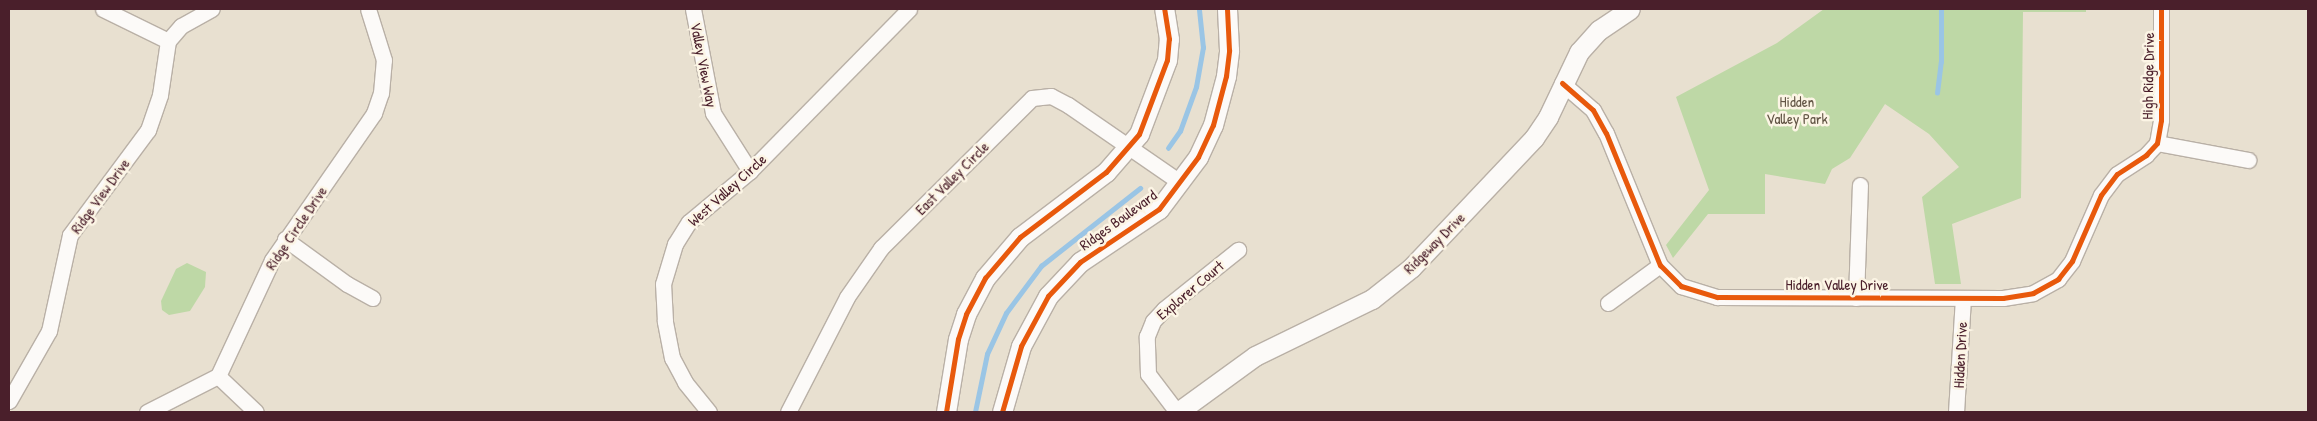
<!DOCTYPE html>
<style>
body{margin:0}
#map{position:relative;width:2317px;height:421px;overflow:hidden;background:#e8e0d0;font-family:"Patrick Hand",sans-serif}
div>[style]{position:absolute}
.green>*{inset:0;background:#bed8a6}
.stream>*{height:4.5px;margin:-2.25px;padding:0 2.25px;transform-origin:2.25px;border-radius:2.25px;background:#9ac5e5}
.roads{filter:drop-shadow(1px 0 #b9b0a6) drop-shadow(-1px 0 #b9b0a6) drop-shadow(0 1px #b9b0a6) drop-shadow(0 -1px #b9b0a6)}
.minor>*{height:15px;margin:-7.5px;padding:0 7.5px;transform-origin:7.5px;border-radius:7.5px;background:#fcfaf8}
.tertiary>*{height:19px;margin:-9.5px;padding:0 9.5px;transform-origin:9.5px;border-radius:9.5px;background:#fcfaf8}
.cycleway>*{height:5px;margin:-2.5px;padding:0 2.5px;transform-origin:2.5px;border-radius:2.5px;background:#e8590c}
span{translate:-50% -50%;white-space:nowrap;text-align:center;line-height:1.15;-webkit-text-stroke:5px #fcf5e5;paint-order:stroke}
.street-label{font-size:15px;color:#4a1f2b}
.park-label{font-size:15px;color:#625545}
.frame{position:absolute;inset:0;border:10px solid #4a1f2b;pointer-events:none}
</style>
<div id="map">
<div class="green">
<i style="clip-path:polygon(1824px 9px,2086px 9px,2086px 12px,2023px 12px,2021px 198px,1952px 224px,1961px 284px,1935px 284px,1922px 197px,1959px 167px,1929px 134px,1885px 104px,1850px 158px,1832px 169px,1825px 184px,1765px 174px,1765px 214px,1708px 214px,1673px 258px,1666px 245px,1709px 190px,1676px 97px,1777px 43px)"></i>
<i style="clip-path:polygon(187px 263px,206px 272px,205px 287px,190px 311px,169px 315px,162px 310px,161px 301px,176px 269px)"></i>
</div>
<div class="stream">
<i style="left:1937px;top:93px;width:31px;rotate:-83deg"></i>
<i style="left:1941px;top:62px;width:53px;rotate:-90deg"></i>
<i style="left:1168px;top:148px;width:21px;rotate:-55deg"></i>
<i style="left:1180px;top:131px;width:47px;rotate:-70deg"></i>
<i style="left:1196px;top:87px;width:40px;rotate:-80deg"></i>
<i style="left:1203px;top:48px;width:39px;rotate:-96deg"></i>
<i style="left:975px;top:412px;width:59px;rotate:-78.3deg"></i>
<i style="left:987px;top:354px;width:45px;rotate:-65.1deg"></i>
<i style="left:1006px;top:313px;width:59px;rotate:-53.3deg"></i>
<i style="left:1041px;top:266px;width:126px;rotate:-38.2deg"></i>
</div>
<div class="roads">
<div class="minor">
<i style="left:103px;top:9px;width:72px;rotate:26.2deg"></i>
<i style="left:693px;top:9px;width:106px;rotate:79.1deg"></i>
<i style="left:713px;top:113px;width:69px;rotate:57.5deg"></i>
<i style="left:1562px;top:83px;width:41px;rotate:41.1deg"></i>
<i style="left:1593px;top:110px;width:26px;rotate:61deg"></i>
<i style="left:1606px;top:133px;width:143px;rotate:67.8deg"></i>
<i style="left:1660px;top:265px;width:30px;rotate:45deg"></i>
<i style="left:1681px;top:286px;width:38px;rotate:17deg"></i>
<i style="left:1717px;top:297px;width:286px;rotate:0.2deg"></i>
<i style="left:2003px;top:298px;width:30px;rotate:-9deg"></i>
<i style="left:2033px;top:293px;width:29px;rotate:-29deg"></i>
<i style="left:2058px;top:279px;width:23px;rotate:-52deg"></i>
<i style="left:2072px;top:261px;width:72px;rotate:-66.3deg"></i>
<i style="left:2101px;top:195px;width:26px;rotate:-53deg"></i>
<i style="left:2117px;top:174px;width:35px;rotate:-33deg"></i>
<i style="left:2146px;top:155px;width:16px;rotate:-47deg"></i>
<i style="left:2157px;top:143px;width:23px;rotate:-80deg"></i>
<i style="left:2161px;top:120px;width:111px;rotate:-90deg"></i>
<i style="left:2157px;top:143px;width:93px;rotate:10.6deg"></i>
<i style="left:285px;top:239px;width:77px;rotate:36deg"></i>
<i style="left:347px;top:284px;width:29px;rotate:29deg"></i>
<i style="left:1856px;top:298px;width:113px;rotate:-88deg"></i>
<i style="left:1608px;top:303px;width:64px;rotate:-36.2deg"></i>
<i style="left:218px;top:376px;width:52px;rotate:43.5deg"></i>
<i style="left:9px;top:401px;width:81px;rotate:-60.3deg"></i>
<i style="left:49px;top:331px;width:98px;rotate:-77.7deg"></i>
<i style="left:70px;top:235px;width:131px;rotate:-53.4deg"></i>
<i style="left:148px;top:130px;width:37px;rotate:-71deg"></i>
<i style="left:160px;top:95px;width:55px;rotate:-81.6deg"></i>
<i style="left:168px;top:41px;width:20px;rotate:-49deg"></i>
<i style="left:181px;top:26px;width:35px;rotate:-29deg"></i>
<i style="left:147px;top:412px;width:80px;rotate:-26.9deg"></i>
<i style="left:218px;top:376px;width:128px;rotate:-65deg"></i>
<i style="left:272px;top:260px;width:179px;rotate:-55.2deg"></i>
<i style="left:374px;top:113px;width:21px;rotate:-71deg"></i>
<i style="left:381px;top:93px;width:33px;rotate:-85deg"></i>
<i style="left:384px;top:60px;width:53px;rotate:-107.4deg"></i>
<i style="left:709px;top:412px;width:38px;rotate:-129deg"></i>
<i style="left:685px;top:382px;width:27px;rotate:-118deg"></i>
<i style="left:672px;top:358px;width:38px;rotate:-101deg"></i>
<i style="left:665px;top:321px;width:37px;rotate:-93deg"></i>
<i style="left:663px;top:284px;width:42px;rotate:-73.3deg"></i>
<i style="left:675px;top:244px;width:26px;rotate:-58deg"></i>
<i style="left:689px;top:222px;width:80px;rotate:-39.9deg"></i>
<i style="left:750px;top:171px;width:227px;rotate:-45.5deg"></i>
<i style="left:788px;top:412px;width:129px;rotate:-62.8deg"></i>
<i style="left:847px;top:297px;width:60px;rotate:-55.2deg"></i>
<i style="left:881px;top:248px;width:213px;rotate:-44.8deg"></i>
<i style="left:1032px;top:98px;width:19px;rotate:-6deg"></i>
<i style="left:1051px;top:96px;width:19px;rotate:28deg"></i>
<i style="left:1068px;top:105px;width:137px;rotate:34.6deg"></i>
<i style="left:1177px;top:412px;width:48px;rotate:-127.3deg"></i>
<i style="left:1148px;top:374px;width:38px;rotate:-92deg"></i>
<i style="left:1147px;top:336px;width:16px;rotate:-68deg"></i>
<i style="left:1153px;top:321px;width:16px;rotate:-47deg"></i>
<i style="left:1164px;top:309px;width:95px;rotate:-38.6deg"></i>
<i style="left:1956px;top:412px;width:114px;rotate:-86.5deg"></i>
</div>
<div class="tertiary">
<i style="left:946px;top:412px;width:74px;rotate:-80.7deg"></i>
<i style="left:958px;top:339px;width:26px;rotate:-72deg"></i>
<i style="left:966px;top:314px;width:41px;rotate:-62.2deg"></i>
<i style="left:985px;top:278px;width:54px;rotate:-49.5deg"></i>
<i style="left:1020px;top:237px;width:108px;rotate:-37.1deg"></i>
<i style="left:1106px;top:172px;width:50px;rotate:-49deg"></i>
<i style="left:1139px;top:134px;width:79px;rotate:-69.3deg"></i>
<i style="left:1167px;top:60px;width:21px;rotate:-85deg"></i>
<i style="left:1169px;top:39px;width:30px;rotate:-99deg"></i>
<i style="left:1002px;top:412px;width:69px;rotate:-73.9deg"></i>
<i style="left:1021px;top:346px;width:57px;rotate:-61.6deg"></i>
<i style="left:1048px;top:296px;width:47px;rotate:-46.7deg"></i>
<i style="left:1080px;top:262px;width:95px;rotate:-33.9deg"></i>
<i style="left:1159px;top:209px;width:65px;rotate:-53.1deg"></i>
<i style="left:1198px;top:157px;width:35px;rotate:-65deg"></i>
<i style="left:1213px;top:125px;width:51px;rotate:-75.1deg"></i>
<i style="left:1226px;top:76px;width:26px;rotate:-83deg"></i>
<i style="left:1229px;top:50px;width:41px;rotate:-92.8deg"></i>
<i style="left:1178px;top:412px;width:95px;rotate:-36deg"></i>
<i style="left:1255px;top:356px;width:130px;rotate:-26deg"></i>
<i style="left:1372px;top:299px;width:50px;rotate:-38.5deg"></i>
<i style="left:1411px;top:268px;width:179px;rotate:-46.6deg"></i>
<i style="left:1534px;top:138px;width:25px;rotate:-56deg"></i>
<i style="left:1548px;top:117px;width:72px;rotate:-64.5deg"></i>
<i style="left:1579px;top:52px;width:30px;rotate:-48deg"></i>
<i style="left:1599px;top:30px;width:37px;rotate:-34deg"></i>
</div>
</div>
<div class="cycleway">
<i style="left:1562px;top:83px;width:41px;rotate:41.1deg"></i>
<i style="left:1593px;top:110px;width:26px;rotate:61deg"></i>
<i style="left:1606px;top:133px;width:143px;rotate:67.8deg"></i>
<i style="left:1660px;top:265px;width:30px;rotate:45deg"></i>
<i style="left:1681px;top:286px;width:38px;rotate:17deg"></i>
<i style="left:1717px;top:297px;width:286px;rotate:0.2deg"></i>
<i style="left:2003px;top:298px;width:30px;rotate:-9deg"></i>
<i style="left:2033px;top:293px;width:29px;rotate:-29deg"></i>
<i style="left:2058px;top:279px;width:23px;rotate:-52deg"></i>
<i style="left:2072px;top:261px;width:72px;rotate:-66.3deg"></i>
<i style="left:2101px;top:195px;width:26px;rotate:-53deg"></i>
<i style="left:2117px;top:174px;width:35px;rotate:-33deg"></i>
<i style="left:2146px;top:155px;width:16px;rotate:-47deg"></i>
<i style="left:2157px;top:143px;width:23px;rotate:-80deg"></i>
<i style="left:2161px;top:120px;width:111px;rotate:-90deg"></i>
<i style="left:946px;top:412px;width:74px;rotate:-80.7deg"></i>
<i style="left:958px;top:339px;width:26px;rotate:-72deg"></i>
<i style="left:966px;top:314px;width:41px;rotate:-62.2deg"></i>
<i style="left:985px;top:278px;width:54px;rotate:-49.5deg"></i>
<i style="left:1020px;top:237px;width:108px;rotate:-37.1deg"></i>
<i style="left:1106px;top:172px;width:50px;rotate:-49deg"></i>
<i style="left:1139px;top:134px;width:79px;rotate:-69.3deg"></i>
<i style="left:1167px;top:60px;width:21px;rotate:-85deg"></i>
<i style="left:1169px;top:39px;width:30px;rotate:-99deg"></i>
<i style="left:1002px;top:412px;width:69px;rotate:-73.9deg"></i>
<i style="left:1021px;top:346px;width:57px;rotate:-61.6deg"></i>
<i style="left:1048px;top:296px;width:47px;rotate:-46.7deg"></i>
<i style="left:1080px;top:262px;width:95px;rotate:-33.9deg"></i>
<i style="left:1159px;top:209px;width:65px;rotate:-53.1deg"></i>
<i style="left:1198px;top:157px;width:35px;rotate:-65deg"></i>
<i style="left:1213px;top:125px;width:51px;rotate:-75.1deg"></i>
<i style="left:1226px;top:76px;width:26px;rotate:-83deg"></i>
<i style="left:1229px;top:50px;width:41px;rotate:-92.8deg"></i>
</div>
<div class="street-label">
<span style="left:704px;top:65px;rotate:79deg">Valley View Way</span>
<span style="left:2148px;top:76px;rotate:-89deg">High Ridge Drive</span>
<span style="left:952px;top:178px;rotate:-45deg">East Valley Circle</span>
<span style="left:727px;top:190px;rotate:-42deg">West Valley Circle</span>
<span style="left:100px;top:196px;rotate:-54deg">Ridge View Drive</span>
<span style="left:1118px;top:220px;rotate:-36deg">Ridges Boulevard</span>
<span style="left:296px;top:228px;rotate:-56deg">Ridge Circle Drive</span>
<span style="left:1434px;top:243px;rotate:-45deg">Ridgeway Drive</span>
<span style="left:1837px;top:285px">Hidden Valley Drive</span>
<span style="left:1190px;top:290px;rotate:-40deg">Explorer Court</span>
<span style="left:1960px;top:355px;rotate:-87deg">Hidden Drive</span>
</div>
<div class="park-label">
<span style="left:1797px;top:110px">Hidden<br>Valley Park</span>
</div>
<div class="frame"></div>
</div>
